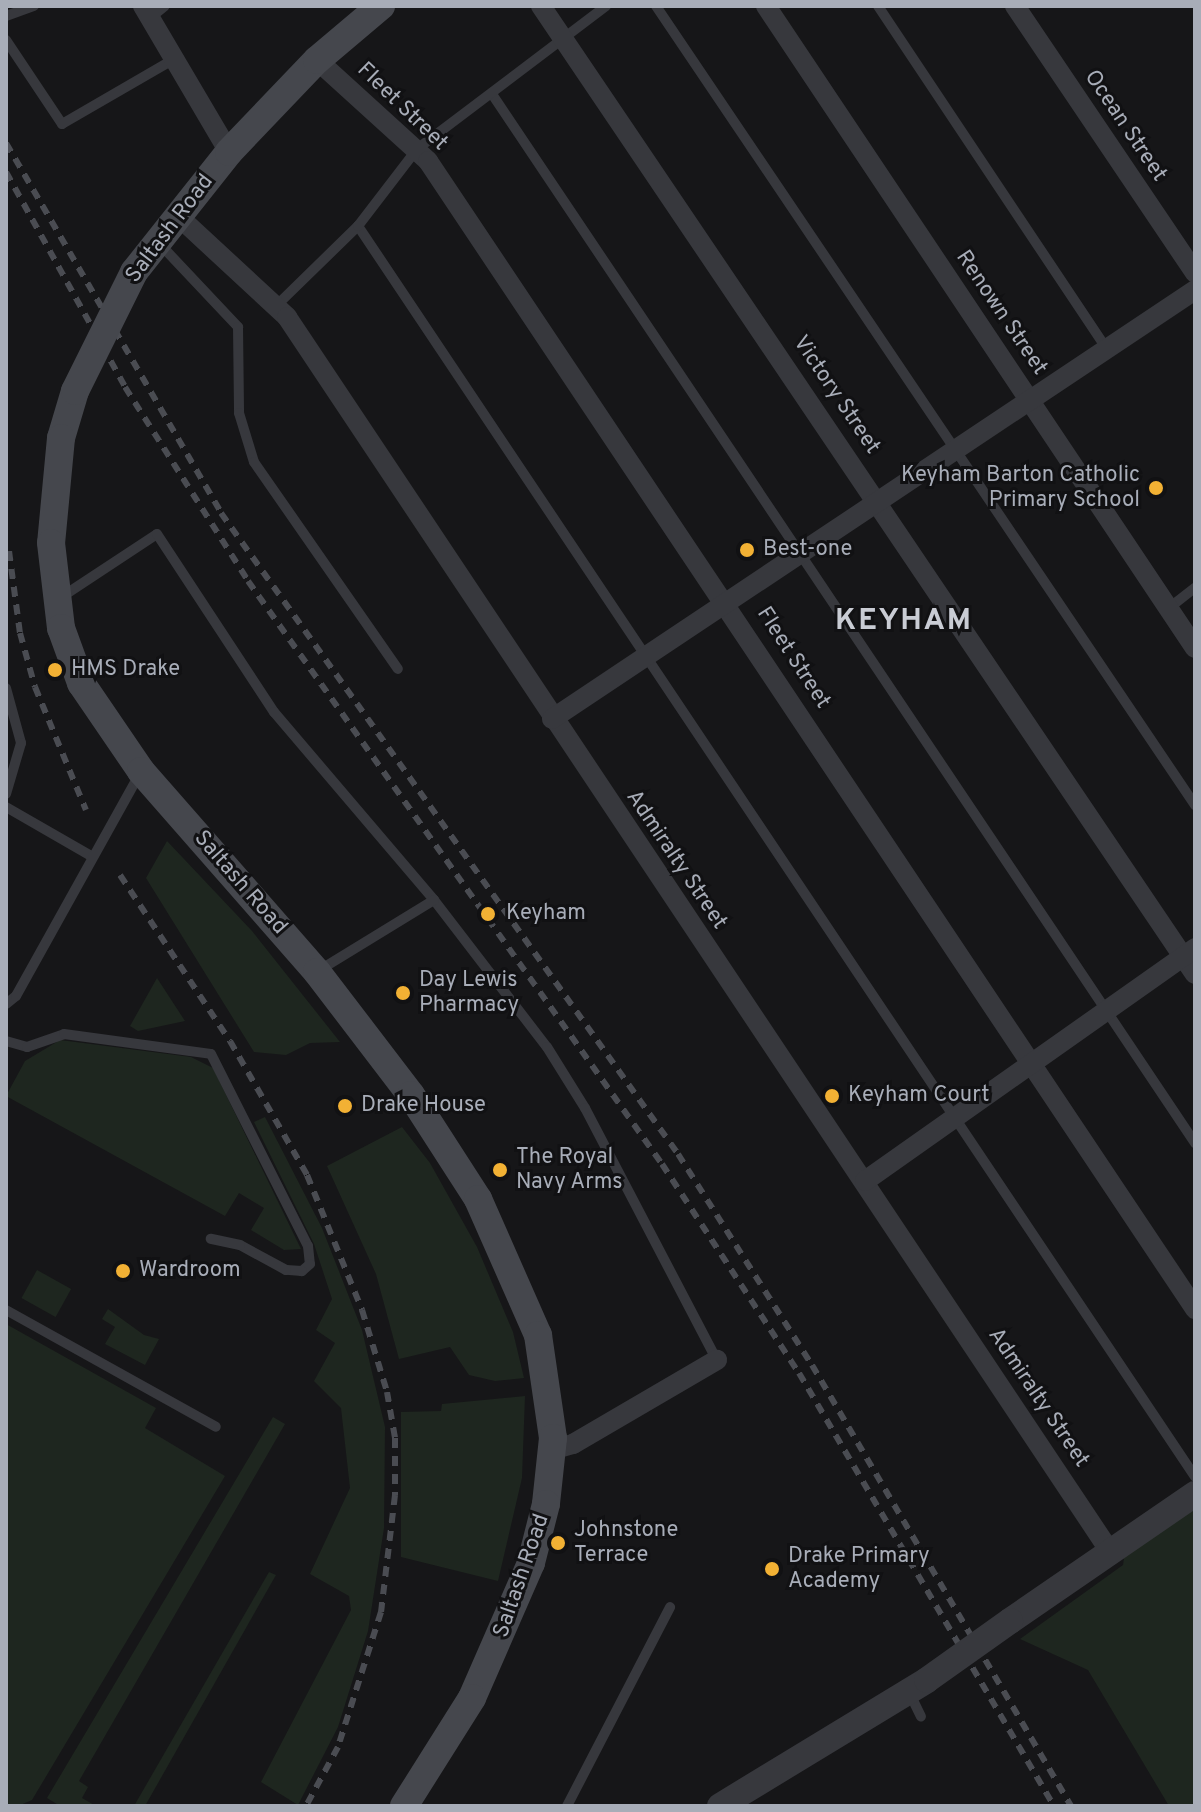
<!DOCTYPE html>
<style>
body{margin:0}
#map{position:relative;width:1201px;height:1812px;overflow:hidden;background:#161618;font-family:Overpass,sans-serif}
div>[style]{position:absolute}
.green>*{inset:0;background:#1e261f;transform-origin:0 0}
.service>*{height:10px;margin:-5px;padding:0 5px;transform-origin:5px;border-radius:5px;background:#37383d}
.minor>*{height:20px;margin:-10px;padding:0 10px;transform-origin:10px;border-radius:10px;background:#37383d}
.tertiary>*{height:26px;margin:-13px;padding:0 13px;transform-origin:13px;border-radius:13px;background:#37383d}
.secondary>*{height:28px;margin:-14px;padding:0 14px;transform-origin:14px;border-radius:14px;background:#45474d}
.rail>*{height:6px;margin-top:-3px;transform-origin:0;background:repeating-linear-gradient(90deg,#4a4c52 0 10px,transparent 0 18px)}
.tertiary-bridge>*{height:26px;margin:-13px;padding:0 13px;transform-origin:13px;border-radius:13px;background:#37383d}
.secondary-bridge>*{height:28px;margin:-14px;padding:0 14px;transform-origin:14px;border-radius:14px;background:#45474d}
.dots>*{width:22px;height:22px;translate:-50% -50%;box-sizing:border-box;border:4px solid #111113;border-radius:50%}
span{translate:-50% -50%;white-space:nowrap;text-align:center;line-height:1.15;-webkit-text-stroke:6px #111113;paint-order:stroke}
.street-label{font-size:22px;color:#a8adb8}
.poi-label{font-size:22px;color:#a8adb8}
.right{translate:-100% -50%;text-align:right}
.left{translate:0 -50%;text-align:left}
.district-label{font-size:30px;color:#c9ccd4;font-weight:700;letter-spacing:2px}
.frame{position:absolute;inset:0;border:8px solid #a8adb8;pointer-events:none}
</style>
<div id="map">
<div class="green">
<i style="clip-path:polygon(167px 841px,252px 931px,340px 1042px,310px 1043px,286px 1055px,254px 1052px,146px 878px)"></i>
<i style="clip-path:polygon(157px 978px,185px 1021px,138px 1031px,130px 1026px)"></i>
<i style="clip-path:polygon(60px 1040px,191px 1057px,213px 1068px,301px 1249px,284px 1250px,251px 1230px,264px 1208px,239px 1193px,225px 1216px,6px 1096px,25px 1061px)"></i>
<i style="clip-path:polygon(265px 1117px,322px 1228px,362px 1330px,385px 1427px,384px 1528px,368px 1631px,338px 1727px,298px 1805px,261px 1782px,351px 1610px,349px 1596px,310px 1574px,350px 1488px,341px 1408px,314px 1381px,335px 1343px,316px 1330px,332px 1299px,314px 1244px,254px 1122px)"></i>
<i style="clip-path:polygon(402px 1127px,430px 1163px,477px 1247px,513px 1332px,524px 1378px,495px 1381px,469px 1375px,450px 1347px,399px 1359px,376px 1274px,327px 1166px)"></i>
<i style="left:37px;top:1270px;width:39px;height:32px;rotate:29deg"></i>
<i style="clip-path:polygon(108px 1309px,144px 1335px,159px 1339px,145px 1365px,105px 1344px,115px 1327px,102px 1319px)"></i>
<i style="clip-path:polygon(6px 1324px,156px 1408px,145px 1428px,225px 1476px,32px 1800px,18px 1806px,6px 1806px)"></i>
<i style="clip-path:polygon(525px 1396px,522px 1478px,498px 1581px,401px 1557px,401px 1412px,441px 1411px,442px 1404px)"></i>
<i style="clip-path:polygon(273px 1417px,285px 1424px,79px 1781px,88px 1787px,82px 1798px,96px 1806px,60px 1806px,47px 1798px)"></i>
<i style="clip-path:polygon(1195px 1500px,1195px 1806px,1169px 1806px,1088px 1670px,1020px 1639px,1123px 1565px,1125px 1551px)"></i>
<i style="clip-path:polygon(269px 1572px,276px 1575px,145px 1806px,134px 1806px)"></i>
</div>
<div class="service">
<i style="left:656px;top:6px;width:964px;rotate:56deg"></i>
<i style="left:878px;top:6px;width:413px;rotate:56.3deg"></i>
<i style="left:6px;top:16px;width:30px;rotate:-20deg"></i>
<i style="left:150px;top:18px;width:19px;rotate:-39deg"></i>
<i style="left:6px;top:40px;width:101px;rotate:56.3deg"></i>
<i style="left:62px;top:124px;width:129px;rotate:-30.1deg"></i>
<i style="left:492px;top:94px;width:1263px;rotate:56.17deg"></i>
<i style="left:358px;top:226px;width:1505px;rotate:56.21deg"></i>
<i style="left:158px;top:242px;width:117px;rotate:46.7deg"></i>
<i style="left:238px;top:327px;width:86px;rotate:89.3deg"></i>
<i style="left:239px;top:413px;width:51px;rotate:73deg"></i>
<i style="left:254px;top:462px;width:252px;rotate:55.2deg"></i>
<i style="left:276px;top:306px;width:115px;rotate:-44.3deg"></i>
<i style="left:358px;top:226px;width:97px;rotate:-52.5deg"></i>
<i style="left:417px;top:149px;width:237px;rotate:-37.1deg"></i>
<i style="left:60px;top:598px;width:116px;rotate:-33.4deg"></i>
<i style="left:157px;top:534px;width:213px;rotate:56.7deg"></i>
<i style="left:274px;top:712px;width:247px;rotate:49.6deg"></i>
<i style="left:434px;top:900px;width:185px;rotate:52.5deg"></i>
<i style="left:547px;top:1047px;width:72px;rotate:58.1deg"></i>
<i style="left:585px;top:1108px;width:284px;rotate:62.4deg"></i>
<i style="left:1169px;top:608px;width:33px;rotate:-38deg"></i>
<i style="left:6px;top:688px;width:57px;rotate:74.7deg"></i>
<i style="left:21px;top:743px;width:53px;rotate:106.4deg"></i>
<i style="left:6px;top:807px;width:100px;rotate:29.9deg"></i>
<i style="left:318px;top:971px;width:136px;rotate:-31.5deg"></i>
<i style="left:6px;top:1004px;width:13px;rotate:-39deg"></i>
<i style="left:16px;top:996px;width:255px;rotate:-60.9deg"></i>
<i style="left:6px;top:1041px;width:22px;rotate:16deg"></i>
<i style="left:27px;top:1047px;width:39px;rotate:-19deg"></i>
<i style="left:64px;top:1034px;width:148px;rotate:7.7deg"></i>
<i style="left:211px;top:1054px;width:215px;rotate:63.2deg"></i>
<i style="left:308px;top:1246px;width:18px;rotate:84deg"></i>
<i style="left:310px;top:1264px;width:11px;rotate:139deg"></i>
<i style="left:302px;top:1271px;width:16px;rotate:-176deg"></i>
<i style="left:286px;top:1270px;width:52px;rotate:-151.5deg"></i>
<i style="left:240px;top:1245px;width:30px;rotate:-168deg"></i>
<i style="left:6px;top:1310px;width:240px;rotate:29.1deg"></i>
<i style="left:910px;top:1694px;width:25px;rotate:64deg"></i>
<i style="left:567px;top:1806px;width:224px;rotate:-62.6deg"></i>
</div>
<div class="minor">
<i style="left:143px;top:6px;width:169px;rotate:59.5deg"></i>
<i style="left:541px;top:6px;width:1168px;rotate:55.96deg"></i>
<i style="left:766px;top:6px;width:772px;rotate:56.25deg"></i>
<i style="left:1015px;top:6px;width:322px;rotate:56deg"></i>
<i style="left:317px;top:60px;width:150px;rotate:42.3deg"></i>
<i style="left:428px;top:161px;width:1381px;rotate:56.25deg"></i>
<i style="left:177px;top:215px;width:150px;rotate:42.8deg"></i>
<i style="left:287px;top:317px;width:1485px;rotate:56.31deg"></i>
<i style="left:552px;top:719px;width:773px;rotate:-33.71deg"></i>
<i style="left:865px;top:1181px;width:404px;rotate:-35.2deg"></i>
<i style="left:552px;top:1450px;width:22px;rotate:-16deg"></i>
<i style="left:573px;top:1444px;width:167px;rotate:-30.3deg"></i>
</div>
<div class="tertiary">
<i style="left:1010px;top:1621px;width:224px;rotate:-34.5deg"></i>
<i style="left:720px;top:1806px;width:242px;rotate:-31.3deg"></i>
</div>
<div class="secondary">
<i style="left:134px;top:272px;width:153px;rotate:-51.6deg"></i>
<i style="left:229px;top:152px;width:127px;rotate:-46.3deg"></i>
<i style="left:317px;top:60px;width:84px;rotate:-40.2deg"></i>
<i style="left:75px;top:391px;width:49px;rotate:106.6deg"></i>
<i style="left:61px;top:438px;width:105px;rotate:95.4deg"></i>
<i style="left:51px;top:543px;width:86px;rotate:83.3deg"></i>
<i style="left:61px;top:628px;width:59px;rotate:70deg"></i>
<i style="left:81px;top:683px;width:107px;rotate:55.7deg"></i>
<i style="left:141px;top:771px;width:267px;rotate:48.8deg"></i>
<i style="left:317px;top:972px;width:155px;rotate:52.6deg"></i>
<i style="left:411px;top:1095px;width:124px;rotate:57.2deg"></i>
<i style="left:478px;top:1199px;width:149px;rotate:66.2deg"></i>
<i style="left:538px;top:1335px;width:104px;rotate:81.7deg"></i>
<i style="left:553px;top:1438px;width:66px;rotate:96.1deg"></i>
<i style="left:546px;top:1504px;width:61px;rotate:104.3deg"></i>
<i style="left:531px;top:1563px;width:147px;rotate:113.6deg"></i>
<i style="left:472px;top:1698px;width:128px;rotate:122.2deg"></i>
</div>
<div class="rail">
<i style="left:6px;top:143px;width:428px;rotate:59.8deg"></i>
<i style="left:221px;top:513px;width:787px;rotate:54.51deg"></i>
<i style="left:678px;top:1154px;width:250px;rotate:57.6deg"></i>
<i style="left:812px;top:1365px;width:511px;rotate:59.57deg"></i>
<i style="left:6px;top:172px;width:246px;rotate:61deg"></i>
<i style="left:125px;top:387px;width:230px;rotate:57.6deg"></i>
<i style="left:248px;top:581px;width:715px;rotate:54.62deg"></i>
<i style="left:662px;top:1164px;width:250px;rotate:56.8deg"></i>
<i style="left:799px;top:1373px;width:503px;rotate:59.51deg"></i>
<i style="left:9px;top:551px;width:83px;rotate:82.4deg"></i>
<i style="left:20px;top:633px;width:56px;rotate:74.5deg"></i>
<i style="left:35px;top:687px;width:133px;rotate:67.5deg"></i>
<i style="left:120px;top:875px;width:199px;rotate:56.5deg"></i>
<i style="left:230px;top:1041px;width:155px;rotate:60.1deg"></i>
<i style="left:307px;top:1175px;width:146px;rotate:67.8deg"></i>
<i style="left:362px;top:1310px;width:86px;rotate:73deg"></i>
<i style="left:387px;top:1392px;width:47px;rotate:80.1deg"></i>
<i style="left:395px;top:1438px;width:57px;rotate:90deg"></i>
<i style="left:395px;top:1495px;width:118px;rotate:96.8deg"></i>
<i style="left:381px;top:1612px;width:142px;rotate:107.7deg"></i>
<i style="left:338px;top:1747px;width:67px;rotate:118.5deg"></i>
</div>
<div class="tertiary-bridge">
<i style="left:927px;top:1680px;width:102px;rotate:-35.4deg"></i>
</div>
<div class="secondary-bridge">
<i style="left:75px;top:391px;width:133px;rotate:-63.6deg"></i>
</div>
<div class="dots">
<i style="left:1156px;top:488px;background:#f2b134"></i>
<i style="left:747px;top:550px;background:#f2b134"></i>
<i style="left:55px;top:670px;background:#f2b134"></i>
<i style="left:488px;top:914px;background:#f2b134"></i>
<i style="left:403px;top:993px;background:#f2b134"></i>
<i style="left:832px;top:1096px;background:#f2b134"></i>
<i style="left:345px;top:1106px;background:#f2b134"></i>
<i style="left:500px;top:1170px;background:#f2b134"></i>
<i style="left:123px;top:1271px;background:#f2b134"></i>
<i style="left:558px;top:1543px;background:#f2b134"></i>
<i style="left:772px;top:1569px;background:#f2b134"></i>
</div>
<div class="street-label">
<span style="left:402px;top:107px;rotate:44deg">Fleet Street</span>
<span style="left:1125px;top:126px;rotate:56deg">Ocean Street</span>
<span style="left:170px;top:229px;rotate:-53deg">Saltash Road</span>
<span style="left:1001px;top:313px;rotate:56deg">Renown Street</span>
<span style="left:836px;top:395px;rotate:56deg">Victory Street</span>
<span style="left:793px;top:658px;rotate:57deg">Fleet Street</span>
<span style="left:676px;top:860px;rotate:56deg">Admiralty Street</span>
<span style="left:240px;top:883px;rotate:49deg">Saltash Road</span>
<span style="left:1038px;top:1398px;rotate:56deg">Admiralty Street</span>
<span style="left:522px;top:1576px;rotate:-71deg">Saltash Road</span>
</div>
<div class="poi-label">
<span class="right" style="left:1140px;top:488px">Keyham Barton Catholic<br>Primary School</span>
<span class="left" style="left:763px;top:550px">Best-one</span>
<span class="left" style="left:71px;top:670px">HMS Drake</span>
<span class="left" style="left:506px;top:914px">Keyham</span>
<span class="left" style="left:419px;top:993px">Day Lewis<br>Pharmacy</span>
<span class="left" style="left:848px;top:1096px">Keyham Court</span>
<span class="left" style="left:361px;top:1106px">Drake House</span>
<span class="left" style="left:516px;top:1170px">The Royal<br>Navy Arms</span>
<span class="left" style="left:139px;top:1271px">Wardroom</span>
<span class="left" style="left:574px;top:1543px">Johnstone<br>Terrace</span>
<span class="left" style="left:788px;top:1569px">Drake Primary<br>Academy</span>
</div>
<div class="district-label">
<span style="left:904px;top:622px">KEYHAM</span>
</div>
<div class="frame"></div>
</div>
